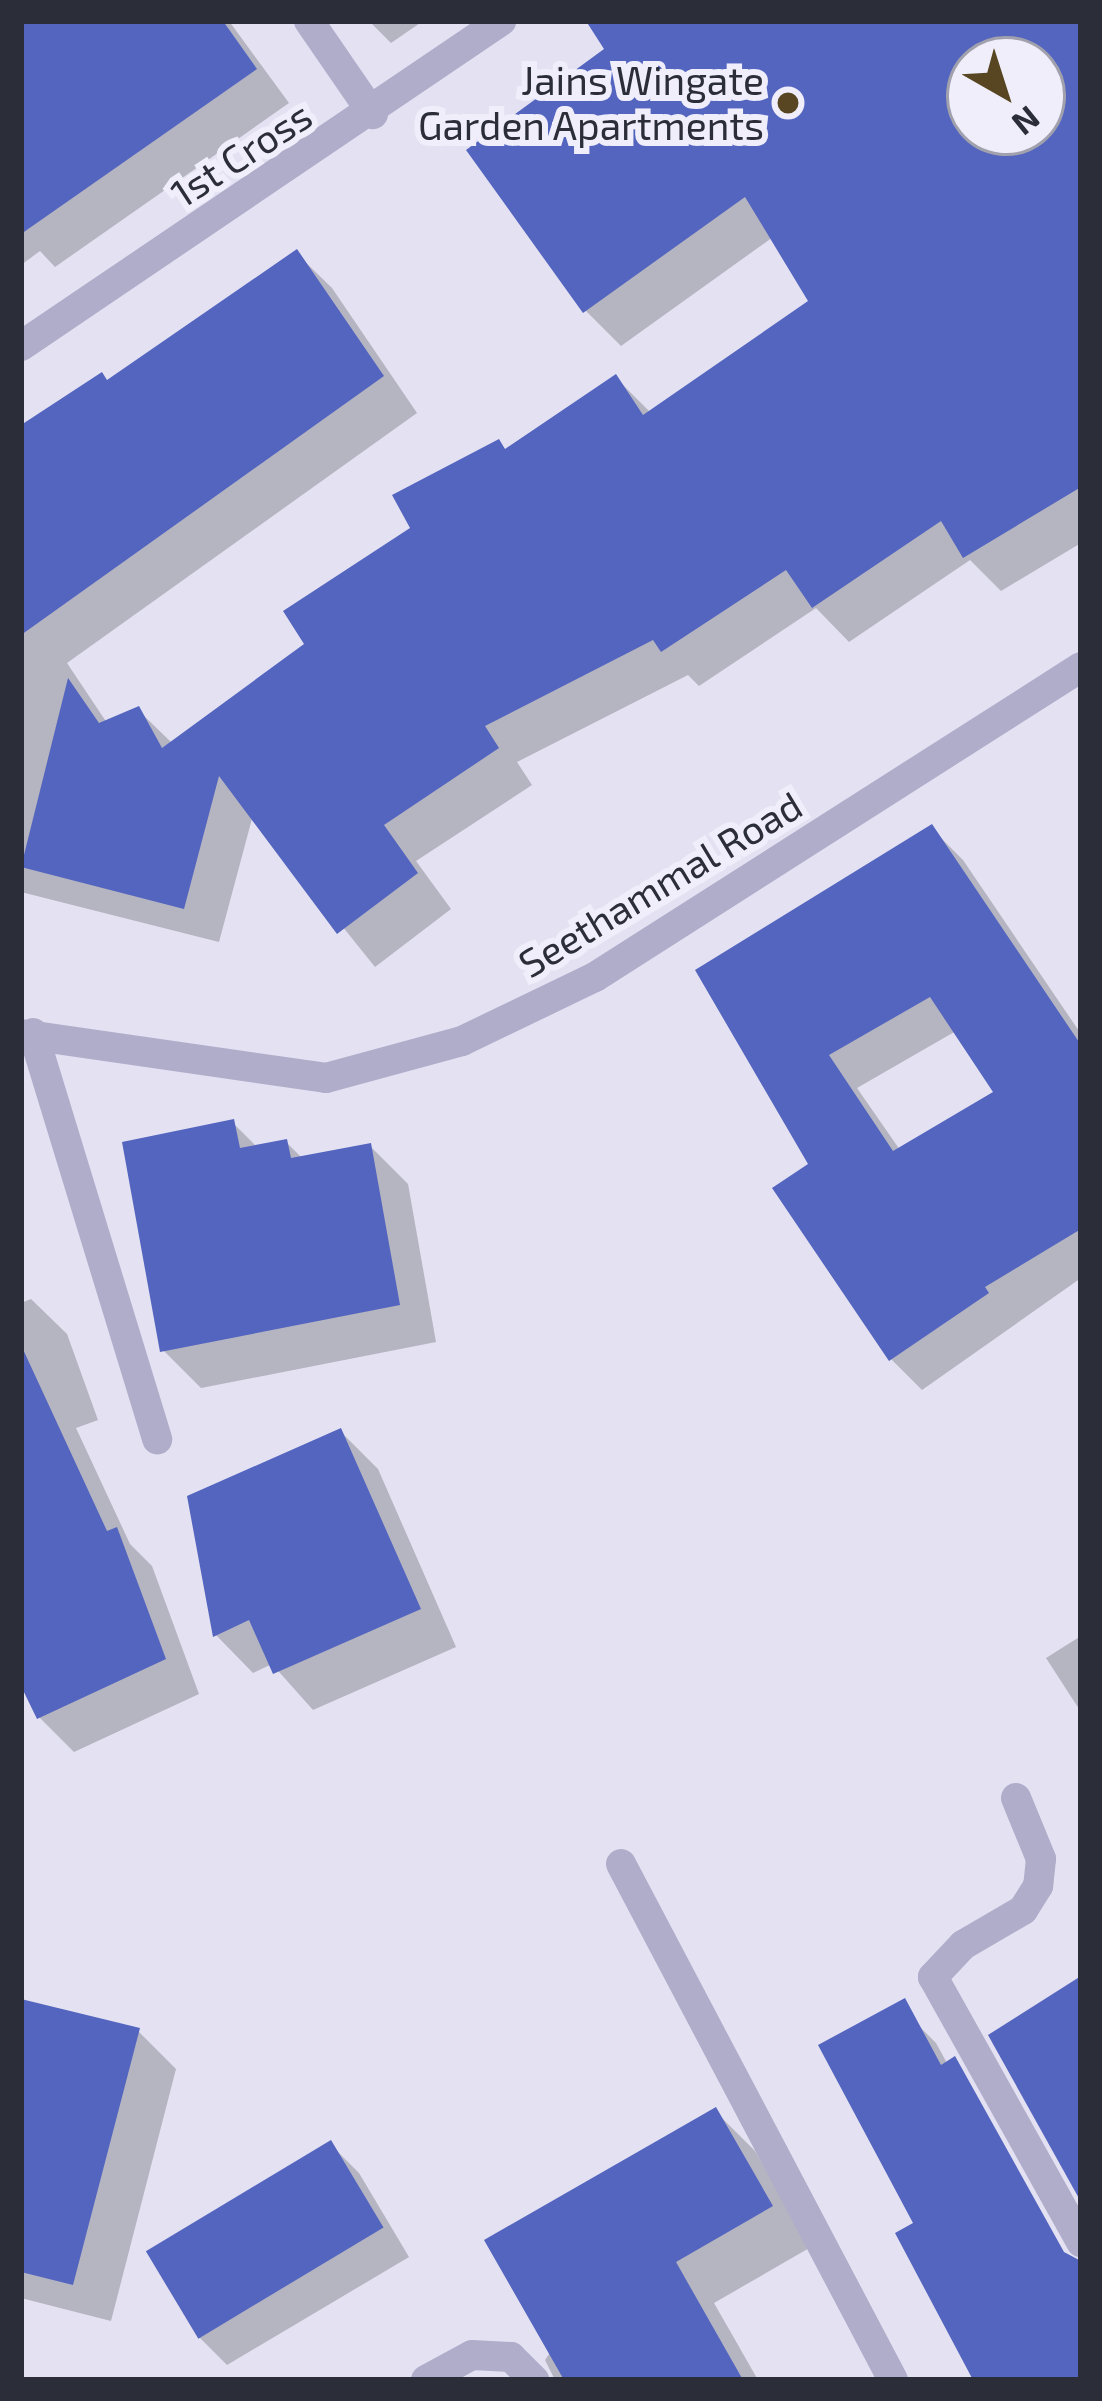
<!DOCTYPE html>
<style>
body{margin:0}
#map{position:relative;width:1102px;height:2401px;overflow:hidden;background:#e3e1f2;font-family:"Exo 2",sans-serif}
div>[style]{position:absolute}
.shadow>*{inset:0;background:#0003}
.building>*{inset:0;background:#5365bf;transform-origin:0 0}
.minor>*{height:30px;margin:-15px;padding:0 15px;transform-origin:15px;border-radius:15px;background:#afadca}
.dots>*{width:33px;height:33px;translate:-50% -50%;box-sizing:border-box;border:6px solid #efeefa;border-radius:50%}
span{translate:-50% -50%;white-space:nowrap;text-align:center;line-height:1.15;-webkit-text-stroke:12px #efeefa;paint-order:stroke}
.poi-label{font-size:39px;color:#2b2d39}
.right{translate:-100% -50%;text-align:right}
.street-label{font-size:39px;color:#2b2d39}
.frame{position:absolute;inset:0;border:24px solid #2b2d39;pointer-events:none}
.north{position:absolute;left:946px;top:36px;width:120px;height:120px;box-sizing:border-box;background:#efeefa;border:3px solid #a1a1ad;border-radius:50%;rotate:141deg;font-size:33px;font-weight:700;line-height:48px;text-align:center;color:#2b2d39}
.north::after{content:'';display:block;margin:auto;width:42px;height:54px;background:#584623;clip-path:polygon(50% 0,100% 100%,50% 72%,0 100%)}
</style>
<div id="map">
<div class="shadow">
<i style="clip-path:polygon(21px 21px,229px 21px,289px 103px,55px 267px,40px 251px,21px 265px)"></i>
<i style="clip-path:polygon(369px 21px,423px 21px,391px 43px)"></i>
<i style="clip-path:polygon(evenodd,589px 21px,1081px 21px,1081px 543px,1001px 591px,970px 560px,849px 642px,816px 608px,699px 686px,688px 675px,517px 762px,532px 785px,416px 861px,451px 909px,375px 967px,253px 815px,219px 942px,21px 892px,21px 429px,109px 383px,296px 253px,332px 288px,417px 413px,67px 663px,107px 723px,138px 710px,173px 744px,308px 644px,498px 442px,507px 451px,616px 378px,651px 413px,812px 302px,773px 237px,621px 346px,586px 311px,609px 50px,589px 21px,970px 60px,1042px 60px,1042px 132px,970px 132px,970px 60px)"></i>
<i style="clip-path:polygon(evenodd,931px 828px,963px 860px,1081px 1034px,1081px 1278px,922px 1390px,891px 1359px,812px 1165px,700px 971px,931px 828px,956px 1031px,997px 1093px,900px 1150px,857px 1088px,956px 1031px)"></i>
<i style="clip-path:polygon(233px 1123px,258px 1148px,286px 1142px,303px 1159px,370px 1146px,408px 1184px,436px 1342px,201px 1388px,163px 1350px)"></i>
<i style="clip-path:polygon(31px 1299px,67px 1334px,98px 1420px,76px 1428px,130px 1544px,152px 1566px,199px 1694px,74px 1752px,39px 1717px,21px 1679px,21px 1303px)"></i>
<i style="clip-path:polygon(340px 1431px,378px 1469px,456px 1647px,313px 1710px,272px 1664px,253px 1673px,216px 1635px)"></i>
<i style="clip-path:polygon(1081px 1636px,1081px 1712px,1046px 1658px)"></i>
<i style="clip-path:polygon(21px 2002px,138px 2031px,176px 2069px,111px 2321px,21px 2298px)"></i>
<i style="clip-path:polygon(898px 2005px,936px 2043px,1081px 2308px,1081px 2380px,977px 2380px)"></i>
<i style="clip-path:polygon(715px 2111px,755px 2151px,811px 2247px,714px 2303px,758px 2380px,555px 2380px,545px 2360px)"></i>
<i style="clip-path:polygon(330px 2144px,359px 2173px,409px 2257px,227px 2365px,199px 2337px)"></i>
</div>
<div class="building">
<i style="clip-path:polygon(21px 21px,223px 21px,257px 69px,21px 234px)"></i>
<i style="clip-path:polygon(evenodd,586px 21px,1081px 21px,1081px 487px,963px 558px,941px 521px,812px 608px,786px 570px,661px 652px,653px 640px,485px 726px,499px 748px,384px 825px,418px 873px,337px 934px,219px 776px,184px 909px,21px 867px,68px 678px,99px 723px,139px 706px,162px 748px,304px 644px,283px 611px,410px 528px,392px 495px,499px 439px,505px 449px,616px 374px,643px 415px,808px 301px,745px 197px,583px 313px,466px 150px,604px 49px,586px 21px,970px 60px,1042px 60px,1042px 132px,970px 132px,970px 60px)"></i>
<i style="clip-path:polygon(297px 249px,384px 376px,21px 635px,21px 425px,102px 372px,107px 380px)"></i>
<i style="clip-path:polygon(evenodd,932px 824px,1081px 1045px,1081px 1229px,985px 1287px,989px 1293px,889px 1361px,772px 1188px,808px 1164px,695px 970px,932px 824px,930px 997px,993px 1092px,893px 1151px,829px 1055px,930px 997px)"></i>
<i style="clip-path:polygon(234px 1119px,240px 1148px,287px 1139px,291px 1158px,371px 1143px,400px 1305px,160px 1352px,122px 1142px)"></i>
<i style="clip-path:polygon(21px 1345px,107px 1531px,117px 1527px,166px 1659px,37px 1719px,21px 1686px)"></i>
<i style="clip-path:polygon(341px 1428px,421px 1609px,273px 1674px,249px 1620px,213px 1637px,187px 1496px)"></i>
<i style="clip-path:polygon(1081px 1976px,1081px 2202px,988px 2035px)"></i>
<i style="clip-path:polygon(905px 1998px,941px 2065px,955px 2056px,1064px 2252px,1081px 2261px,1081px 2380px,973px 2380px,895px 2233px,913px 2223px,818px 2045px)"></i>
<i style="clip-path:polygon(21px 1999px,140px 2028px,73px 2285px,21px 2272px)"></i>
<i style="clip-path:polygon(716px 2107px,773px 2206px,676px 2262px,743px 2380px,564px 2380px,484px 2240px)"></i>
<i style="left:331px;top:2140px;width:102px;height:216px;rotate:59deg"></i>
</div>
<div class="minor">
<i style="left:309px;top:21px;width:113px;rotate:55.5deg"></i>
<i style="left:21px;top:346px;width:580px;rotate:-34.1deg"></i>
<i style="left:33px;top:1033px;width:425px;rotate:73deg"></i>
<i style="left:21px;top:1034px;width:308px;rotate:8.2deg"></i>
<i style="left:326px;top:1078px;width:141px;rotate:-15.2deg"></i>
<i style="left:462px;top:1041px;width:148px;rotate:-25.7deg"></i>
<i style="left:595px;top:977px;width:576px;rotate:-32.53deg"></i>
<i style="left:1016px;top:1798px;width:66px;rotate:67.7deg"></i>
<i style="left:1041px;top:1859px;width:27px;rotate:96deg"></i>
<i style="left:1038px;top:1886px;width:28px;rotate:122deg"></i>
<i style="left:1023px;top:1910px;width:69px;rotate:149.7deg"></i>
<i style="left:963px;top:1945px;width:44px;rotate:133.2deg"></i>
<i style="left:933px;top:1977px;width:304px;rotate:60.8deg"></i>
<i style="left:621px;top:1864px;width:583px;rotate:62.2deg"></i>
<i style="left:426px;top:2380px;width:52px;rotate:-28.5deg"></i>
<i style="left:472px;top:2355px;width:39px;rotate:3deg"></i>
<i style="left:511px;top:2357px;width:33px;rotate:45deg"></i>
</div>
<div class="dots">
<i style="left:788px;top:103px;background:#584623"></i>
</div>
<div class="poi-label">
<span class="right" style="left:764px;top:103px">Jains Wingate<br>Garden Apartments</span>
</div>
<div class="street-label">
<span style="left:241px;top:154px;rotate:-33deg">1st Cross</span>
<span style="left:660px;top:884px;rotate:-31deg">Seethammal Road</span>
</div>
<div class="frame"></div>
<div class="north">N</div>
</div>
